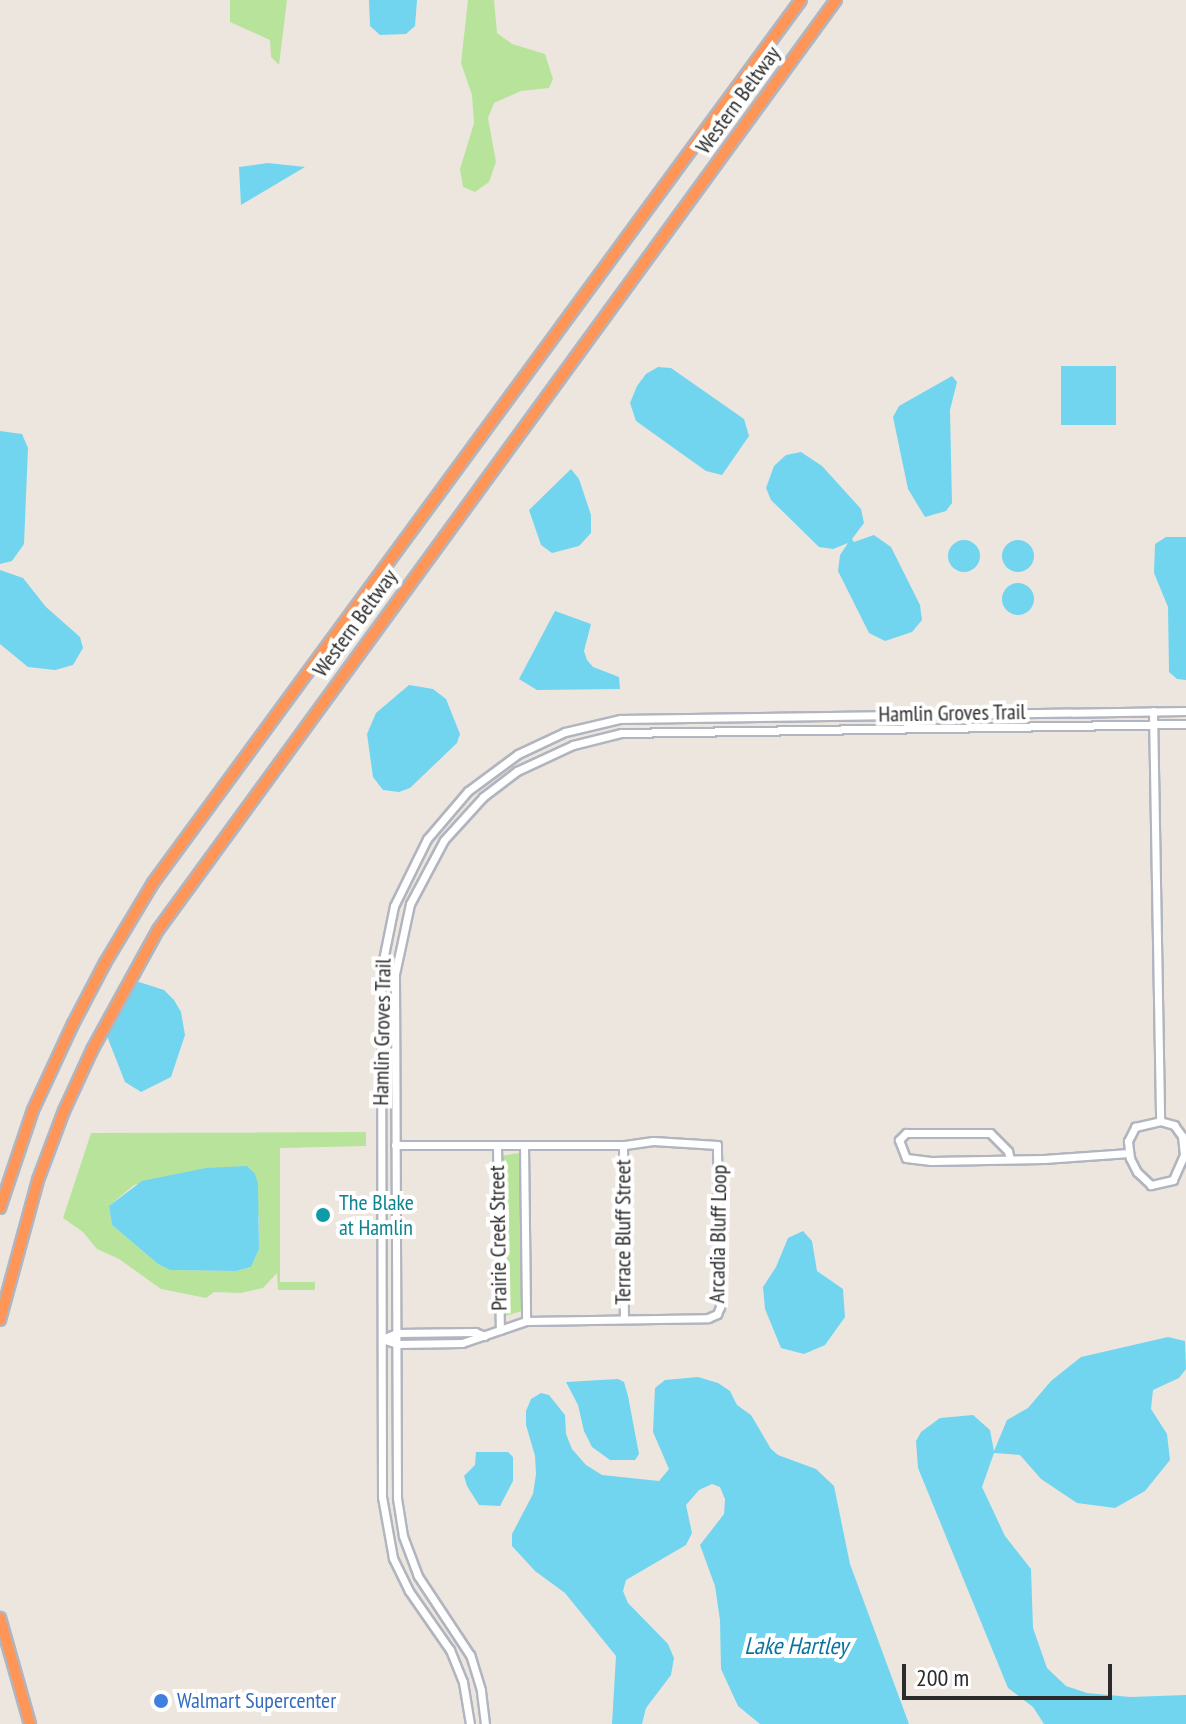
<!DOCTYPE html>
<style>
body{margin:0}
#map{position:relative;width:1186px;height:1724px;overflow:hidden;background:#ede6de;font-family:"PT Sans Narrow",sans-serif}
div>[style]{position:absolute}
.green>*{inset:0;background:#b7e49a}
.water>*{inset:0;background:#71d5ef;transform-origin:0 0}
.round{border-radius:50%}
.roads{filter:drop-shadow(2px 0 #b1b5bf) drop-shadow(-2px 0 #b1b5bf) drop-shadow(0 2px #b1b5bf) drop-shadow(0 -2px #b1b5bf)}
.minor>*{height:7px;margin:-3.5px;padding:0 3.5px;transform-origin:3.5px;border-radius:3.5px;background:#fff}
.highway>*{height:10px;margin:-5px;padding:0 5px;transform-origin:5px;border-radius:5px;background:#ff9657}
.dots>*{width:22px;height:22px;translate:-50% -50%;box-sizing:border-box;border:4px solid #fff;border-radius:50%}
span{translate:-50% -50%;white-space:nowrap;text-align:center;line-height:1.15;-webkit-text-stroke:8px #fff;paint-order:stroke}
.street-label{font-size:22px;color:#2b2b2b}
.culture-label{font-size:22px;color:#0d838f}
.left{translate:0 -50%;text-align:left}
.shop-label{font-size:22px;color:#366cbe}
.water-label{font-size:24px;color:#0d749e;font-style:italic}
.scale{position:absolute;left:902px;top:1664px;width:210px;height:36px;box-sizing:border-box;border:4px solid #2b2b2b;border-top:0;padding-left:10px;font-size:24px;line-height:28px;white-space:nowrap;color:#2b2b2b;-webkit-text-stroke:6px #fff;paint-order:stroke}
</style>
<div id="map">
<div class="green">
<i style="clip-path:polygon(230px 0,287px 0,279px 65px,271px 57px,270px 40px,230px 22px)"></i>
<i style="clip-path:polygon(468px 0,494px 0,497px 33px,512px 44px,545px 54px,553px 79px,549px 88px,521px 91px,494px 103px,488px 118px,496px 162px,489px 182px,475px 192px,463px 187px,460px 169px,474px 123px,472px 95px,461px 63px)"></i>
<i style="clip-path:polygon(evenodd,366px 1132px,366px 1146px,280px 1148px,280px 1282px,315px 1282px,315px 1290px,278px 1290px,277px 1273px,263px 1288px,241px 1293px,214px 1292px,206px 1298px,161px 1289px,119px 1259px,97px 1249px,83px 1232px,63px 1218px,91px 1133px,366px 1132px,190px 1172px,259px 1217px,259px 1249px,251px 1267px,236px 1271px,170px 1270px,158px 1264px,112px 1225px,109px 1206px,134px 1185px,190px 1172px)"></i>
<i style="clip-path:polygon(518px 1153px,521px 1155px,522px 1311px,502px 1317px,501px 1156px)"></i>
</div>
<div class="water">
<i style="clip-path:polygon(369px 0,417px 0,415px 26px,406px 34px,380px 35px,370px 26px)"></i>
<i style="clip-path:polygon(268px 163px,305px 167px,241px 205px,239px 167px)"></i>
<i style="left:1116px;top:366px;width:59px;height:55px;rotate:90deg"></i>
<i style="clip-path:polygon(658px 367px,671px 368px,744px 419px,749px 436px,722px 475px,706px 471px,636px 421px,630px 403px,637px 386px,646px 374px)"></i>
<i style="clip-path:polygon(952px 376px,957px 382px,950px 410px,952px 503px,946px 511px,925px 517px,908px 489px,893px 417px,899px 406px)"></i>
<i style="clip-path:polygon(0 431px,22px 434px,28px 448px,24px 544px,12px 561px,0 564px)"></i>
<i style="clip-path:polygon(801px 452px,822px 466px,861px 509px,864px 523px,852px 539px,854px 542px,874px 535px,891px 547px,920px 605px,922px 620px,912px 632px,885px 641px,869px 633px,838px 571px,840px 555px,848px 543px,833px 549px,819px 547px,771px 500px,766px 488px,774px 466px,786px 455px)"></i>
<i style="clip-path:polygon(571px 469px,579px 479px,591px 515px,591px 533px,579px 546px,552px 553px,541px 545px,529px 510px)"></i>
<i style="clip-path:polygon(1166px 537px,1186px 537px,1186px 680px,1177px 679px,1169px 672px,1168px 607px,1154px 573px,1155px 544px)"></i>
<i class="round" style="left:1002px;top:540px;width:32px;height:32px"></i>
<i class="round" style="left:948px;top:540px;width:32px;height:32px"></i>
<i style="clip-path:polygon(0 570px,23px 578px,46px 607px,80px 637px,83px 648px,73px 665px,55px 670px,28px 667px,0 644px)"></i>
<i class="round" style="left:1002px;top:583px;width:32px;height:32px"></i>
<i style="clip-path:polygon(555px 611px,591px 624px,584px 651px,587px 660px,593px 667px,619px 677px,620px 689px,537px 690px,519px 679px)"></i>
<i style="clip-path:polygon(409px 685px,433px 689px,446px 699px,460px 734px,457px 743px,410px 788px,399px 792px,383px 790px,373px 777px,367px 734px,376px 713px)"></i>
<i style="clip-path:polygon(139px 982px,164px 990px,174px 1000px,181px 1012px,185px 1035px,171px 1077px,141px 1092px,125px 1082px,103px 1026px,106px 1011px,117px 994px)"></i>
<i style="clip-path:polygon(247px 1166px,255px 1174px,258px 1184px,259px 1249px,251px 1267px,236px 1271px,170px 1270px,158px 1264px,112px 1225px,109px 1206px,142px 1181px,206px 1168px)"></i>
<i style="clip-path:polygon(803px 1231px,812px 1241px,817px 1271px,843px 1289px,845px 1317px,825px 1345px,804px 1354px,781px 1348px,765px 1309px,763px 1287px,776px 1267px,788px 1238px)"></i>
<i style="clip-path:polygon(1168px 1337px,1185px 1341px,1186px 1369px,1179px 1378px,1153px 1390px,1151px 1409px,1167px 1434px,1170px 1460px,1145px 1491px,1115px 1508px,1077px 1503px,1041px 1479px,1020px 1455px,994px 1453px,982px 1487px,1005px 1536px,1031px 1569px,1033px 1628px,1047px 1668px,1066px 1686px,1087px 1693px,1130px 1697px,1186px 1695px,1186px 1724px,1044px 1724px,1033px 1707px,1008px 1688px,918px 1468px,916px 1441px,921px 1432px,940px 1418px,973px 1415px,990px 1430px,994px 1451px,1007px 1420px,1028px 1408px,1051px 1381px,1081px 1357px)"></i>
<i style="clip-path:polygon(698px 1377px,718px 1383px,730px 1391px,737px 1405px,751px 1415px,771px 1449px,778px 1455px,816px 1469px,834px 1486px,850px 1564px,909px 1724px,760px 1724px,738px 1706px,721px 1669px,720px 1620px,715px 1586px,700px 1545px,724px 1514px,725px 1499px,720px 1487px,712px 1484px,699px 1490px,686px 1505px,692px 1533px,686px 1545px,626px 1580px,623px 1591px,628px 1603px,668px 1644px,674px 1658px,671px 1675px,646px 1708px,642px 1724px,612px 1724px,616px 1656px,565px 1593px,535px 1571px,512px 1546px,512px 1534px,533px 1494px,536px 1474px,535px 1456px,526px 1425px,526px 1411px,531px 1399px,541px 1393px,549px 1395px,565px 1415px,566px 1434px,572px 1449px,586px 1465px,602px 1475px,659px 1481px,669px 1469px,653px 1432px,655px 1388px,665px 1380px)"></i>
<i style="clip-path:polygon(618px 1379px,624px 1382px,628px 1396px,639px 1454px,635px 1460px,610px 1460px,592px 1447px,584px 1431px,578px 1405px,566px 1382px)"></i>
<i style="clip-path:polygon(476px 1452px,508px 1452px,513px 1457px,513px 1481px,500px 1506px,479px 1505px,467px 1486px,464px 1476px,475px 1465px)"></i>
</div>
<div class="roads">
<div class="minor">
<i style="left:1153px;top:711px;width:410px;rotate:89deg"></i>
<i style="left:1160px;top:1121px;width:15px;rotate:16deg"></i>
<i style="left:1174px;top:1125px;width:14px;rotate:54deg"></i>
<i style="left:1182px;top:1136px;width:19px;rotate:84deg"></i>
<i style="left:1184px;top:1155px;width:27px;rotate:114deg"></i>
<i style="left:1173px;top:1180px;width:23px;rotate:167deg"></i>
<i style="left:1151px;top:1185px;width:19px;rotate:-137deg"></i>
<i style="left:1137px;top:1172px;width:16px;rotate:-117deg"></i>
<i style="left:1130px;top:1158px;width:17px;rotate:-97deg"></i>
<i style="left:1128px;top:1141px;width:16px;rotate:-63deg"></i>
<i style="left:1135px;top:1127px;width:26px;rotate:-13deg"></i>
<i style="left:497px;top:1145px;width:185px;rotate:89.1deg"></i>
<i style="left:524px;top:1145px;width:176px;rotate:89.3deg"></i>
<i style="left:623px;top:1145px;width:174px;rotate:89.7deg"></i>
<i style="left:1010px;top:1159px;width:8px;rotate:-104deg"></i>
<i style="left:1008px;top:1151px;width:25px;rotate:-135deg"></i>
<i style="left:990px;top:1133px;width:84px;rotate:180deg"></i>
<i style="left:906px;top:1133px;width:10px;rotate:135deg"></i>
<i style="left:899px;top:1140px;width:19px;rotate:69deg"></i>
<i style="left:906px;top:1158px;width:25px;rotate:7deg"></i>
<i style="left:931px;top:1161px;width:113px;rotate:-1deg"></i>
<i style="left:1044px;top:1159px;width:85px;rotate:-4deg"></i>
<i style="left:382px;top:1339px;width:16px;rotate:18deg"></i>
<i style="left:397px;top:1344px;width:65px;rotate:-0.9deg"></i>
<i style="left:462px;top:1343px;width:68px;rotate:-19deg"></i>
<i style="left:526px;top:1321px;width:182px;rotate:-0.9deg"></i>
<i style="left:708px;top:1318px;width:10px;rotate:-24deg"></i>
<i style="left:717px;top:1314px;width:8px;rotate:-67deg"></i>
<i style="left:720px;top:1307px;width:162px;rotate:-91.1deg"></i>
<i style="left:717px;top:1145px;width:64px;rotate:-176.4deg"></i>
<i style="left:653px;top:1141px;width:30px;rotate:172deg"></i>
<i style="left:623px;top:1145px;width:228px;rotate:180deg"></i>
<i style="left:382px;top:1339px;width:16px;rotate:-22deg"></i>
<i style="left:397px;top:1333px;width:78px;rotate:-0.7deg"></i>
<i style="left:475px;top:1332px;width:10px;rotate:24deg"></i>
<i style="left:470px;top:1724px;width:43px;rotate:-99.5deg"></i>
<i style="left:463px;top:1682px;width:35px;rotate:-112deg"></i>
<i style="left:450px;top:1650px;width:72px;rotate:-124.8deg"></i>
<i style="left:409px;top:1591px;width:37px;rotate:-116deg"></i>
<i style="left:393px;top:1558px;width:62px;rotate:-100.2deg"></i>
<i style="left:382px;top:1497px;width:527px;rotate:-90.11deg"></i>
<i style="left:381px;top:970px;width:65px;rotate:-78.5deg"></i>
<i style="left:394px;top:906px;width:75px;rotate:-63.8deg"></i>
<i style="left:427px;top:839px;width:63px;rotate:-49.5deg"></i>
<i style="left:468px;top:791px;width:62px;rotate:-36.5deg"></i>
<i style="left:518px;top:754px;width:52px;rotate:-25.1deg"></i>
<i style="left:565px;top:732px;width:57px;rotate:-13.3deg"></i>
<i style="left:620px;top:719px;width:566px;rotate:-0.81deg"></i>
<i style="left:485px;top:1724px;width:34px;rotate:-97deg"></i>
<i style="left:481px;top:1690px;width:37px;rotate:-107deg"></i>
<i style="left:470px;top:1655px;width:95px;rotate:-123.4deg"></i>
<i style="left:418px;top:1576px;width:43px;rotate:-110.6deg"></i>
<i style="left:403px;top:1536px;width:39px;rotate:-99deg"></i>
<i style="left:397px;top:1497px;width:523px;rotate:-90.22deg"></i>
<i style="left:395px;top:974px;width:72px;rotate:-77.9deg"></i>
<i style="left:410px;top:904px;width:72px;rotate:-62deg"></i>
<i style="left:444px;top:840px;width:58px;rotate:-47.8deg"></i>
<i style="left:483px;top:797px;width:43px;rotate:-37.4deg"></i>
<i style="left:517px;top:771px;width:62px;rotate:-24.9deg"></i>
<i style="left:573px;top:745px;width:49px;rotate:-14deg"></i>
<i style="left:621px;top:733px;width:565px;rotate:-0.91deg"></i>
</div>
<div class="highway">
<i style="left:0;top:1208px;width:103px;rotate:-71.4deg"></i>
<i style="left:33px;top:1110px;width:95px;rotate:-65.1deg"></i>
<i style="left:73px;top:1024px;width:69px;rotate:-62.3deg"></i>
<i style="left:105px;top:963px;width:93px;rotate:-59deg"></i>
<i style="left:153px;top:883px;width:1095px;rotate:-53.73deg"></i>
<i style="left:0;top:1320px;width:145px;rotate:-74.8deg"></i>
<i style="left:38px;top:1180px;width:74px;rotate:-69.4deg"></i>
<i style="left:64px;top:1111px;width:67px;rotate:-65.3deg"></i>
<i style="left:92px;top:1050px;width:137px;rotate:-61.2deg"></i>
<i style="left:158px;top:930px;width:1151px;rotate:-53.91deg"></i>
<i style="left:0;top:1618px;width:110px;rotate:74.2deg"></i>
</div>
</div>
<div class="dots">
<i style="left:323px;top:1215px;background:#0f9aa8"></i>
<i style="left:161px;top:1701px;background:#3f7fe0"></i>
</div>
<div class="street-label">
<span style="left:738px;top:100px;rotate:-54deg">Western Beltway</span>
<span style="left:355px;top:623px;rotate:-54deg">Western Beltway</span>
<span style="left:952px;top:713px;rotate:-1deg">Hamlin Groves Trail</span>
<span style="left:382px;top:1032px;rotate:-89deg">Hamlin Groves Trail</span>
<span style="left:623px;top:1232px;rotate:-90deg">Terrace Bluff Street</span>
<span style="left:718px;top:1234px;rotate:-89deg">Arcadia Bluff Loop</span>
<span style="left:498px;top:1238px;rotate:-91deg">Prairie Creek Street</span>
</div>
<div class="culture-label">
<span class="left" style="left:339px;top:1215px">The Blake<br>at Hamlin</span>
</div>
<div class="shop-label">
<span class="left" style="left:177px;top:1701px">Walmart Supercenter</span>
</div>
<div class="water-label">
<span style="left:796px;top:1646px">Lake Hartley</span>
</div>
<div class="scale">200 m</div>
</div>
